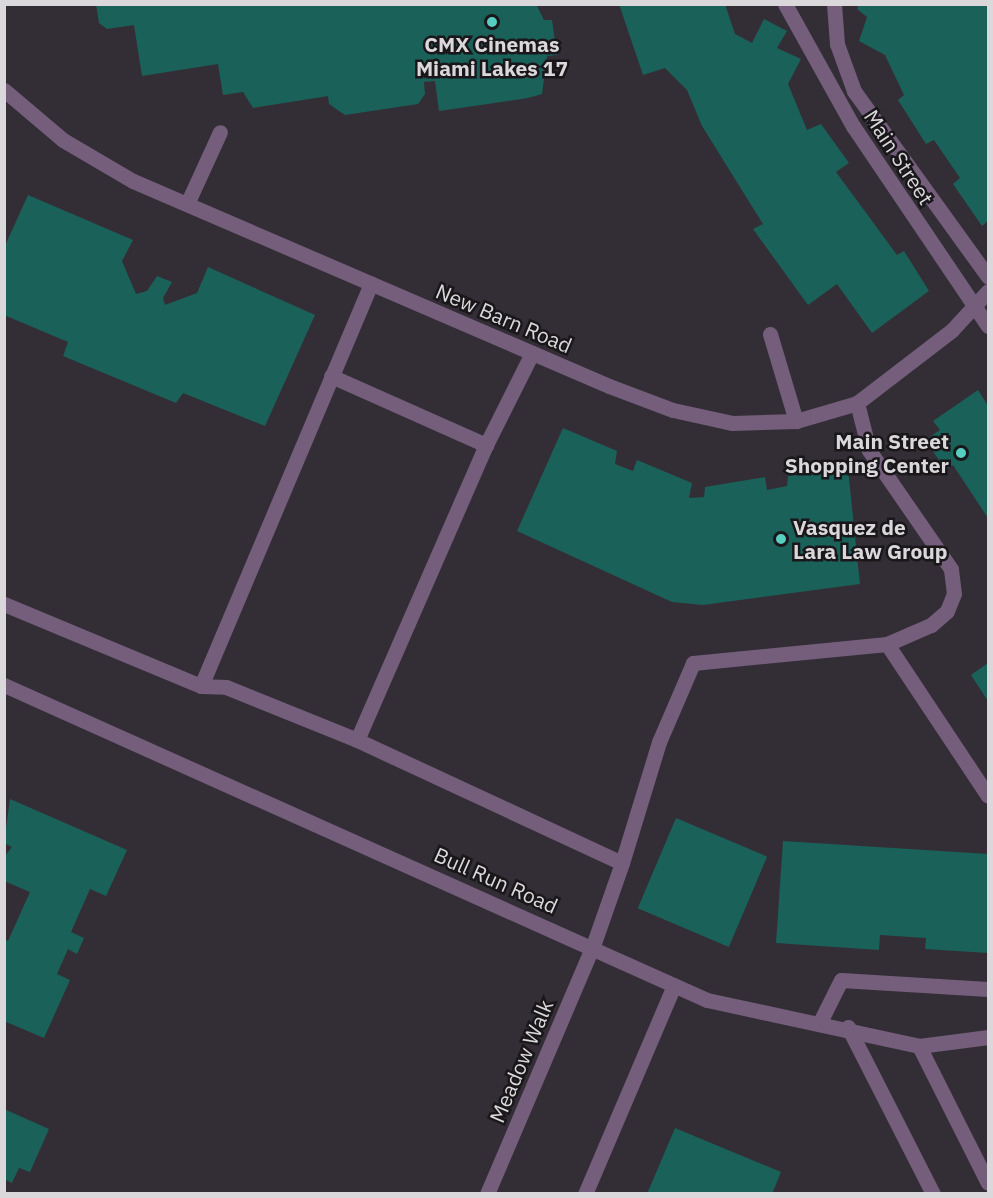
<!DOCTYPE html>
<style>
body{margin:0}
#map{position:relative;width:993px;height:1198px;overflow:hidden;background:#332e35;font-family:"IBM Plex Sans",sans-serif}
div>[style]{position:absolute}
.building>*{inset:0;background:#1a615a;transform-origin:0 0}
.service>*{height:15px;margin:-7.5px;padding:0 7.5px;transform-origin:7.5px;border-radius:7.5px;background:#745e7c}
.minor>*{height:15px;margin:-7.5px;padding:0 7.5px;transform-origin:7.5px;border-radius:7.5px;background:#745e7c}
.dots>*{width:16px;height:16px;translate:-50% -50%;box-sizing:border-box;border:3px solid #19171a;border-radius:50%}
span{translate:-50% -50%;white-space:nowrap;text-align:center;line-height:1.15;-webkit-text-stroke:5px #19171a;paint-order:stroke}
.poi-label{font-size:21px;color:#dbd8dc;font-weight:700}
.right{translate:-100% -50%;text-align:right}
.left{translate:0 -50%;text-align:left}
.street-label{font-size:21px;color:#dbd8dc}
.frame{position:absolute;inset:0;border:6px solid #dbd8dc;pointer-events:none}
</style>
<div id="map">
<div class="building">
<i style="clip-path:polygon(96px 4px,536px 4px,544px 20px,552px 20px,557px 55px,547px 56px,542px 94px,528px 98px,439px 111px,435px 81px,424px 82px,425px 94px,418px 104px,345px 115px,329px 104px,328px 96px,253px 108px,243px 92px,223px 95px,218px 64px,142px 76px,134px 25px,107px 29px,99px 23px)"></i>
<i style="clip-path:polygon(619px 4px,725px 4px,735px 34px,752px 43px,764px 19px,787px 31px,777px 48px,801px 59px,788px 84px,807px 130px,821px 124px,849px 163px,836px 172px,897px 255px,904px 251px,929px 291px,872px 333px,837px 284px,808px 305px,753px 229px,763px 224px,702px 126px,687px 90px,665px 68px,643px 75px)"></i>
<i style="clip-path:polygon(859px 4px,988px 4px,988px 221px,982px 226px,953px 184px,960px 178px,934px 140px,926px 144px,898px 100px,904px 95px,885px 55px,859px 41px,867px 17px,857px 9px)"></i>
<i style="clip-path:polygon(28px 195px,133px 240px,122px 261px,136px 294px,147px 291px,157px 276px,172px 282px,163px 298px,165px 305px,197px 293px,208px 267px,315px 315px,265px 426px,183px 393px,176px 403px,63px 356px,68px 342px,4px 315px,4px 248px)"></i>
<i style="clip-path:polygon(978px 390px,988px 406px,988px 518px,953px 465px,946px 470px,925px 440px,940px 430px,933px 421px)"></i>
<i style="clip-path:polygon(563px 428px,617px 451px,615px 464px,633px 471px,637px 460px,692px 483px,689px 498px,704px 497px,705px 487px,765px 477px,767px 490px,787px 486px,788px 476px,848px 469px,860px 584px,703px 605px,672px 602px,517px 531px)"></i>
<i style="clip-path:polygon(988px 663px,988px 701px,971px 675px)"></i>
<i style="clip-path:polygon(10px 799px,127px 850px,106px 896px,90px 889px,71px 932px,84px 938px,77px 954px,68px 949px,57px 974px,70px 980px,44px 1038px,4px 1021px,4px 939px,8px 941px,30px 892px,4px 881px,4px 857px,12px 847px,4px 843px)"></i>
<i style="left:676px;top:818px;width:99px;height:98px;rotate:23deg"></i>
<i style="clip-path:polygon(783px 841px,988px 854px,988px 953px,925px 949px,926px 938px,880px 935px,879px 950px,776px 943px)"></i>
<i style="clip-path:polygon(4px 1109px,49px 1129px,30px 1172px,19px 1168px,12px 1183px,4px 1179px)"></i>
<i style="clip-path:polygon(675px 1128px,781px 1172px,772px 1194px,647px 1194px)"></i>
</div>
<div class="service">
<i style="left:187px;top:204px;width:79px;rotate:-65.4deg"></i>
<i style="left:770px;top:334px;width:91px;rotate:73.4deg"></i>
<i style="left:331px;top:376px;width:170px;rotate:24deg"></i>
<i style="left:486px;top:445px;width:103px;rotate:-63.4deg"></i>
<i style="left:4px;top:604px;width:213px;rotate:22.6deg"></i>
<i style="left:201px;top:686px;width:437px;rotate:-67.1deg"></i>
<i style="left:887px;top:644px;width:182px;rotate:56.4deg"></i>
<i style="left:201px;top:686px;width:25px;rotate:2deg"></i>
<i style="left:226px;top:687px;width:141px;rotate:22deg"></i>
<i style="left:357px;top:740px;width:292px;rotate:24.9deg"></i>
<i style="left:622px;top:863px;width:88px;rotate:109.3deg"></i>
<i style="left:357px;top:740px;width:322px;rotate:-66.4deg"></i>
<i style="left:622px;top:863px;width:127px;rotate:-73deg"></i>
<i style="left:659px;top:742px;width:86px;rotate:-66.7deg"></i>
<i style="left:693px;top:663px;width:195px;rotate:-5.6deg"></i>
<i style="left:887px;top:644px;width:48px;rotate:-23.4deg"></i>
<i style="left:931px;top:625px;width:21px;rotate:-41deg"></i>
<i style="left:947px;top:611px;width:18px;rotate:-68deg"></i>
<i style="left:954px;top:594px;width:25px;rotate:-97deg"></i>
<i style="left:951px;top:569px;width:145px;rotate:-124.6deg"></i>
<i style="left:869px;top:450px;width:49px;rotate:-104.3deg"></i>
<i style="left:820px;top:1022px;width:47px;rotate:-63.4deg"></i>
<i style="left:841px;top:980px;width:147px;rotate:3.5deg"></i>
<i style="left:848px;top:1027px;width:187px;rotate:63deg"></i>
<i style="left:585px;top:1194px;width:227px;rotate:-66.9deg"></i>
</div>
<div class="minor">
<i style="left:785px;top:4px;width:140px;rotate:60.9deg"></i>
<i style="left:853px;top:126px;width:241px;rotate:56deg"></i>
<i style="left:834px;top:4px;width:40px;rotate:85.7deg"></i>
<i style="left:837px;top:44px;width:50px;rotate:70.1deg"></i>
<i style="left:854px;top:91px;width:229px;rotate:54.2deg"></i>
<i style="left:4px;top:90px;width:77px;rotate:40.3deg"></i>
<i style="left:63px;top:140px;width:81px;rotate:30.4deg"></i>
<i style="left:133px;top:181px;width:518px;rotate:23.3deg"></i>
<i style="left:609px;top:386px;width:68px;rotate:20.6deg"></i>
<i style="left:673px;top:410px;width:60px;rotate:12.4deg"></i>
<i style="left:732px;top:423px;width:64px;rotate:-1.8deg"></i>
<i style="left:796px;top:421px;width:64px;rotate:-16.4deg"></i>
<i style="left:857px;top:403px;width:120px;rotate:-37.5deg"></i>
<i style="left:952px;top:330px;width:53px;rotate:-47.3deg"></i>
<i style="left:4px;top:685px;width:770px;rotate:24.14deg"></i>
<i style="left:707px;top:1000px;width:217px;rotate:12.2deg"></i>
<i style="left:919px;top:1046px;width:70px;rotate:-7.4deg"></i>
<i style="left:919px;top:1046px;width:153px;rotate:63.3deg"></i>
<i style="left:487px;top:1194px;width:270px;rotate:-66.9deg"></i>
</div>
<div class="dots">
<i style="left:492px;top:22px;background:#58cec0"></i>
<i style="left:961px;top:453px;background:#58cec0"></i>
<i style="left:781px;top:539px;background:#58cec0"></i>
</div>
<div class="poi-label">
<span style="left:492px;top:56px">CMX Cinemas<br>Miami Lakes 17</span>
<span class="right" style="left:949px;top:453px">Main Street<br>Shopping Center</span>
<span class="left" style="left:793px;top:539px">Vasquez de<br>Lara Law Group</span>
</div>
<div class="street-label">
<span style="left:899px;top:157px;rotate:57deg">Main Street</span>
<span style="left:504px;top:318px;rotate:23deg">New Barn Road</span>
<span style="left:496px;top:880px;rotate:24deg">Bull Run Road</span>
<span style="left:521px;top:1061px;rotate:-67deg">Meadow Walk</span>
</div>
<div class="frame"></div>
</div>
